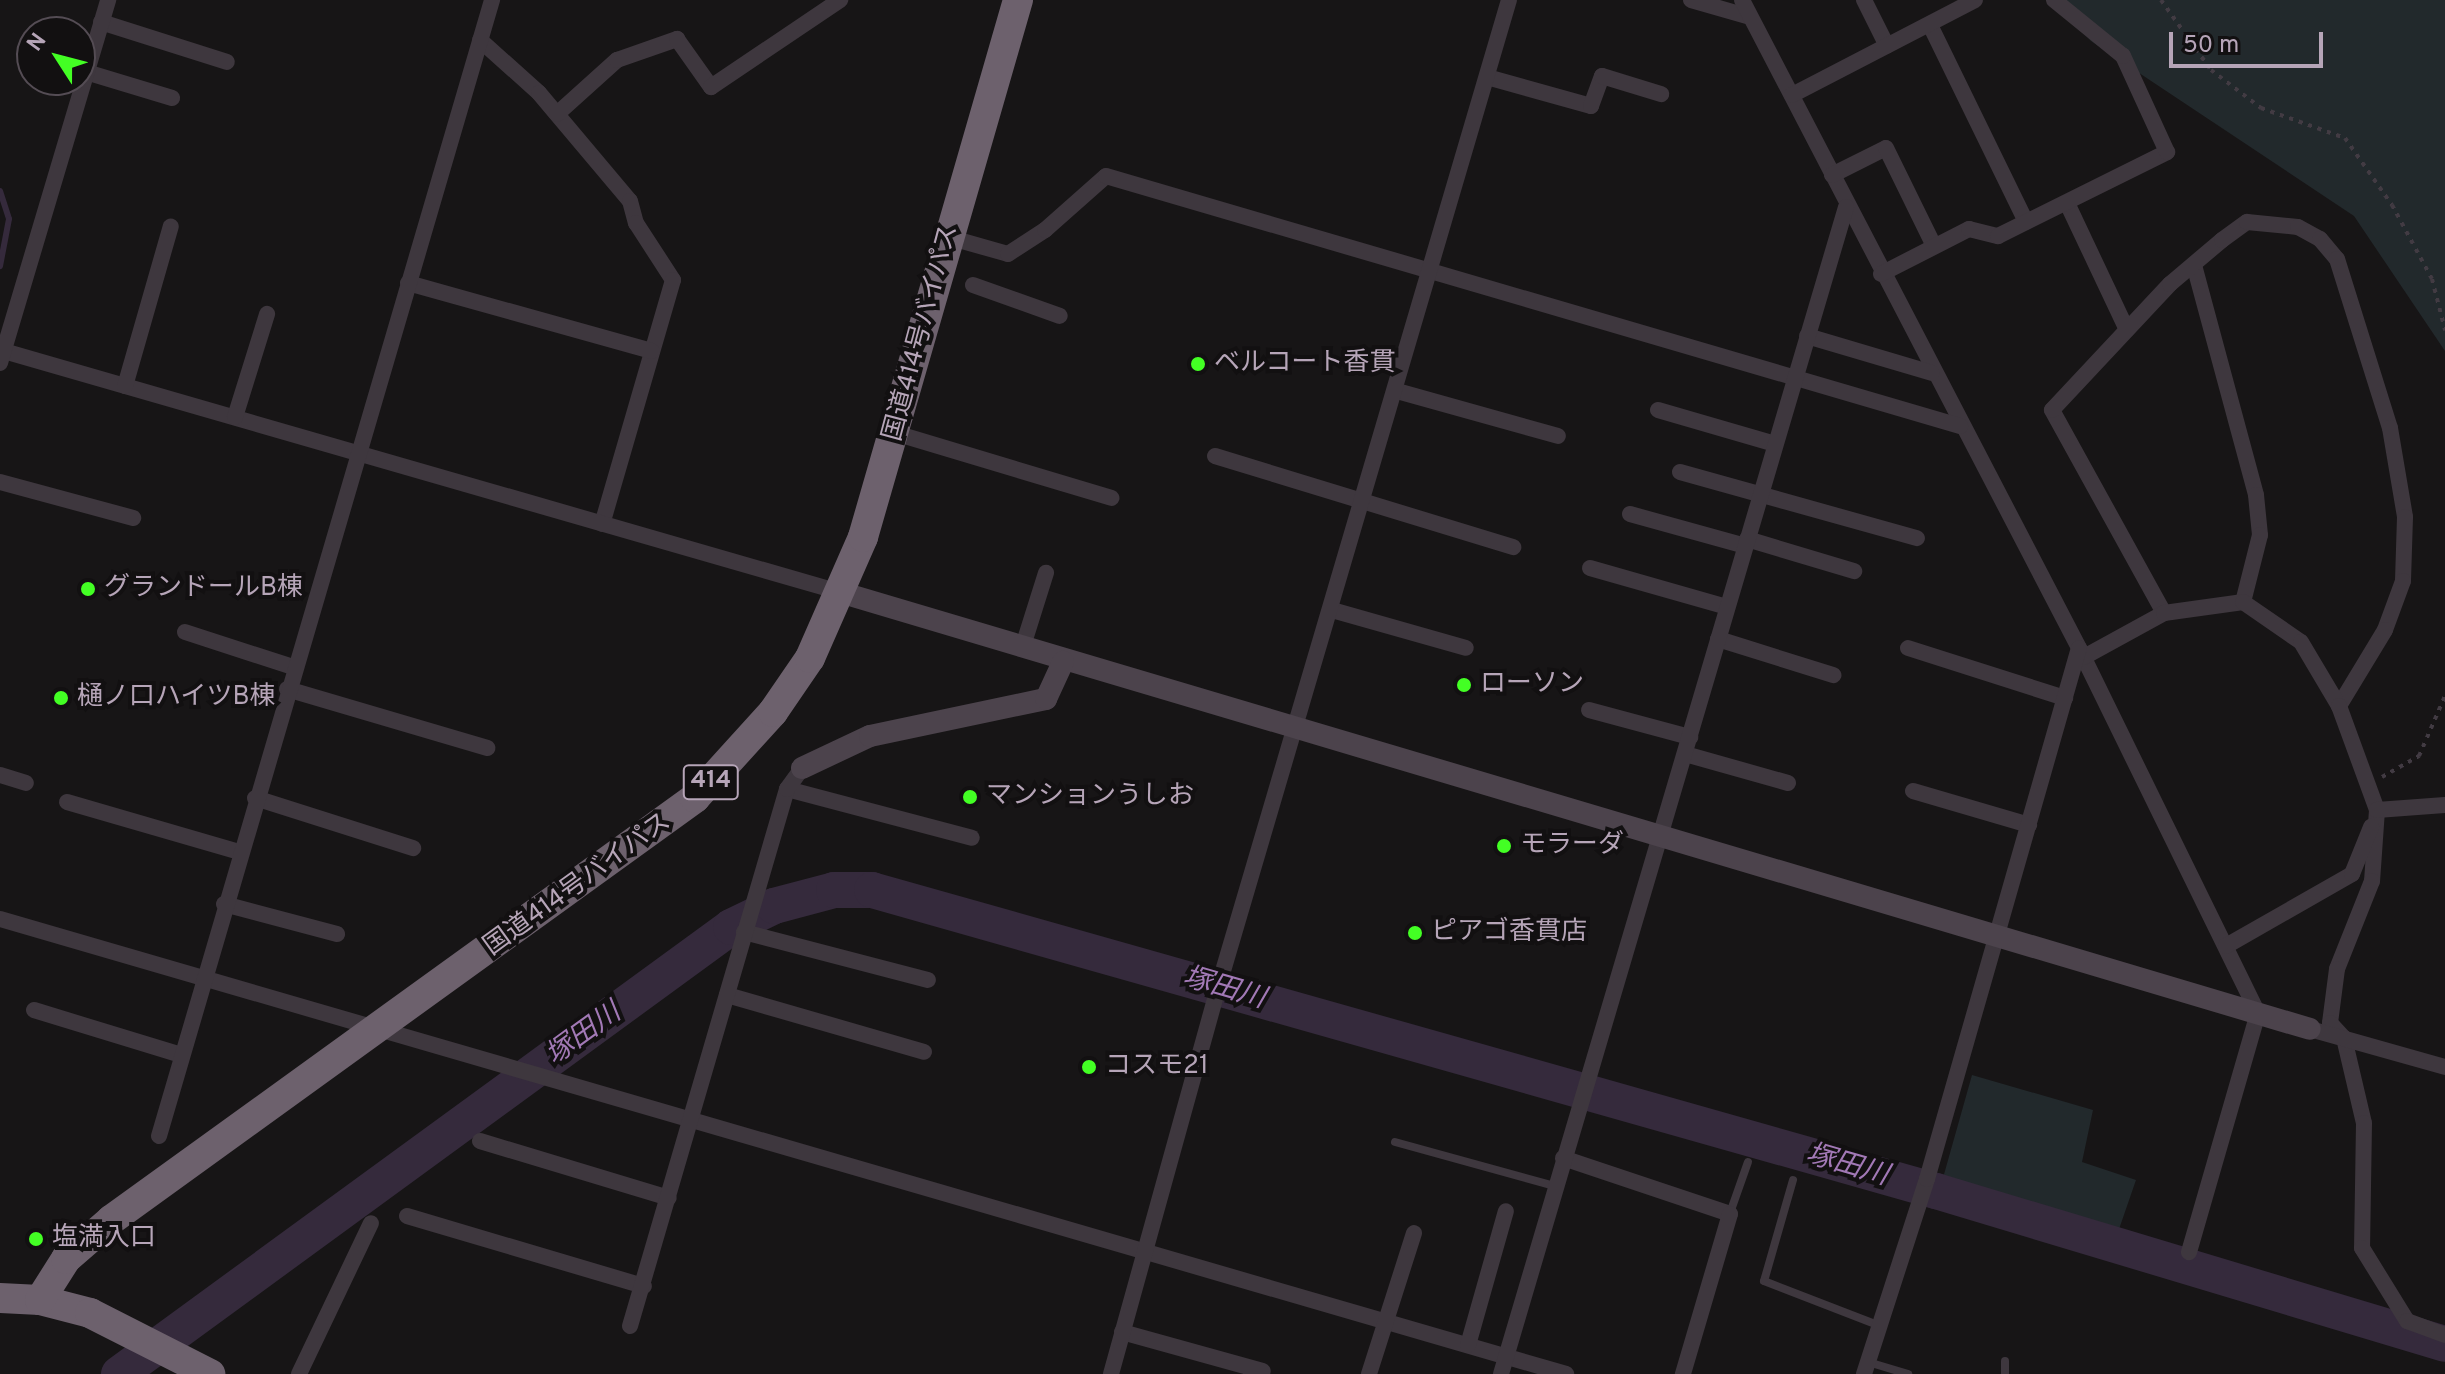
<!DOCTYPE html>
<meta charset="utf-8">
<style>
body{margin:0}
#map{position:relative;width:2445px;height:1374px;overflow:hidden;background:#171516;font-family:Overpass,"Noto Sans JP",sans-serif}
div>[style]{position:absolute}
.green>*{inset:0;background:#22292c}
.stream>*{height:6px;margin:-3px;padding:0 3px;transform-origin:3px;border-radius:3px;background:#352a3c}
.river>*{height:36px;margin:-18px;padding:0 18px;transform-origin:18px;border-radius:18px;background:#352a3c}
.path>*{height:4px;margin-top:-2px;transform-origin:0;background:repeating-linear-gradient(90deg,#423b43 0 4px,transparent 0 10px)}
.lane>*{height:8px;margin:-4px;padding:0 4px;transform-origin:4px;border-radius:4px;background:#3e373e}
.street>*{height:16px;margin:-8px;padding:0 8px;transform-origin:8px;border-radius:8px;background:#3e373e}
.secondary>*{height:22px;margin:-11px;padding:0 11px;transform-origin:11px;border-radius:11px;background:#4c434c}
.highway>*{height:30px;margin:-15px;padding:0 15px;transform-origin:15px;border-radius:15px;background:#6d616d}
.dots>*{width:22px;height:22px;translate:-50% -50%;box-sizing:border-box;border:4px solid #121011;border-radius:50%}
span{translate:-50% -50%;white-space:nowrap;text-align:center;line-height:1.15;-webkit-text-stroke:8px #121011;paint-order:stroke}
.shield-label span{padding:2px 6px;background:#121011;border:2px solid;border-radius:6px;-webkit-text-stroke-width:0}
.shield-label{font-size:24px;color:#b6a5b8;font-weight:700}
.street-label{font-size:26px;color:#b6a5b8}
.poi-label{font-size:26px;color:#b6a5b8}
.left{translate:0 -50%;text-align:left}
.water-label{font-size:28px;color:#a279b6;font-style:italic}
.north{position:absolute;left:16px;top:16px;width:80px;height:80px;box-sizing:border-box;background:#121011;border:2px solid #544c54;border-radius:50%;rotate:306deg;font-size:22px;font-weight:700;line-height:32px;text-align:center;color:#b6a5b8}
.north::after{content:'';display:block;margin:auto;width:28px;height:36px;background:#43ff24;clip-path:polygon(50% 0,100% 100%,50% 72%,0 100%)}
.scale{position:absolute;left:2169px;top:32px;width:154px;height:36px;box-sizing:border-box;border:4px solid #b6a5b8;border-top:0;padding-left:10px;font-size:24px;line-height:28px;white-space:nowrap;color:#b6a5b8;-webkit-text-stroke:6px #121011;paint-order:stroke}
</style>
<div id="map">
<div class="green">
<i style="clip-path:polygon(2052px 0,2445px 0,2445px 351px,2354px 216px,2091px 41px)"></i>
<i style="clip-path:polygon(1972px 1075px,2093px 1110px,2082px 1162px,2136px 1180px,2117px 1235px,1941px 1185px)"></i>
</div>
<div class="stream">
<i style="left:0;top:191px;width:29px;rotate:72deg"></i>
<i style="left:9px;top:219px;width:48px;rotate:100.8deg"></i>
</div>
<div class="river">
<i style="left:119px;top:1374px;width:758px;rotate:-36.14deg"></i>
<i style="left:731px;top:927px;width:48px;rotate:-26deg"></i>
<i style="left:774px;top:906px;width:62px;rotate:-14.9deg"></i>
<i style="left:834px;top:890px;width:38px"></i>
<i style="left:872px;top:890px;width:1106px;rotate:15.8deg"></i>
<i style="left:1936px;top:1191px;width:531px;rotate:16.73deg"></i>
</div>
<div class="path">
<i style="left:2161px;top:0;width:86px;rotate:54.5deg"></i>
<i style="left:2211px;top:70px;width:63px;rotate:37.2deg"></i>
<i style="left:2261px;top:108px;width:89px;rotate:19.7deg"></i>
<i style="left:2345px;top:138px;width:82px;rotate:55deg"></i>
<i style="left:2392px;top:205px;width:84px;rotate:61.6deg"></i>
<i style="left:2432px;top:279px;width:53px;rotate:75.7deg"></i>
<i style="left:2382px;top:777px;width:43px;rotate:-29.6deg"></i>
<i style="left:2419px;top:756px;width:65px;rotate:-66.6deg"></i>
</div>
<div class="lane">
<i style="left:1395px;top:1142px;width:166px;rotate:15.4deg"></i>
<i style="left:1793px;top:1180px;width:105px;rotate:106deg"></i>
<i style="left:1764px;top:1281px;width:124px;rotate:21.2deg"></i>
<i style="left:1730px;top:1213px;width:54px;rotate:-70.6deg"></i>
<i style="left:2005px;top:1361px;width:13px;rotate:90deg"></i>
<i style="left:1868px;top:1362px;width:42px;rotate:16.7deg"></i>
</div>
<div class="street">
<i style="left:1691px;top:0;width:61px;rotate:16.1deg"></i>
<i style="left:1742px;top:0;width:730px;rotate:62.52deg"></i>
<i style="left:2079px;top:648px;width:407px;rotate:63.9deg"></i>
<i style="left:2258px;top:1013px;width:249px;rotate:106.1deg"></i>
<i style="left:1864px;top:0;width:51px;rotate:63.4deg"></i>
<i style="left:101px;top:22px;width:132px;rotate:17.6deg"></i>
<i style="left:1930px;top:25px;width:219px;rotate:64deg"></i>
<i style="left:480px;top:40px;width:79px;rotate:41.9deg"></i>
<i style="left:539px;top:93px;width:141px;rotate:49.9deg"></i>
<i style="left:630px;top:201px;width:23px;rotate:75deg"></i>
<i style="left:636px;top:223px;width:68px;rotate:57deg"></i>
<i style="left:673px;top:280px;width:254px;rotate:106.2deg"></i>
<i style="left:86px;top:72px;width:90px;rotate:16.8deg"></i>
<i style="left:1487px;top:77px;width:108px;rotate:15.6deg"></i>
<i style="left:1591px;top:106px;width:32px;rotate:-70deg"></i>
<i style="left:1602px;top:76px;width:62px;rotate:17deg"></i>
<i style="left:1792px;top:95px;width:206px;rotate:-27.4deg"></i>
<i style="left:557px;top:114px;width:81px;rotate:-42deg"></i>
<i style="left:617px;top:60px;width:64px;rotate:-19.3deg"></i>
<i style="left:677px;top:39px;width:59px;rotate:54.7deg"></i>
<i style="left:711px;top:87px;width:156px;rotate:-34deg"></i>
<i style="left:1832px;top:175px;width:60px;rotate:-26.6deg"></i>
<i style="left:1886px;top:148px;width:109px;rotate:63.9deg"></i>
<i style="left:2067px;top:203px;width:140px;rotate:64.7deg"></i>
<i style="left:948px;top:237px;width:62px;rotate:15.8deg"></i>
<i style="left:1008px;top:254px;width:44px;rotate:-33deg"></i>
<i style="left:1045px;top:230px;width:81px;rotate:-41.5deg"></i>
<i style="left:1106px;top:176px;width:890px;rotate:16.32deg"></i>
<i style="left:2194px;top:265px;width:238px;rotate:74.9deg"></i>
<i style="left:2256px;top:495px;width:40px;rotate:84.3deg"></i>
<i style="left:2260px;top:535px;width:69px;rotate:104.2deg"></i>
<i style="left:1881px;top:274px;width:99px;rotate:-27.1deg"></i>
<i style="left:1969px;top:229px;width:30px;rotate:14deg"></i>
<i style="left:1998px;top:236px;width:189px;rotate:-26.4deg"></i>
<i style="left:2167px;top:152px;width:106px;rotate:-114.6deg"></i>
<i style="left:2123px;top:56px;width:89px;rotate:-140.9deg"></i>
<i style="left:408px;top:283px;width:253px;rotate:15.6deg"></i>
<i style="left:973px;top:285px;width:92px;rotate:19.6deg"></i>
<i style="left:1807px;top:336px;width:130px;rotate:16.5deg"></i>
<i style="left:0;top:350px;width:877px;rotate:16.08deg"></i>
<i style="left:0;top:363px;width:379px;rotate:-73.4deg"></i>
<i style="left:125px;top:386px;width:166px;rotate:-74deg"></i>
<i style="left:1397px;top:391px;width:167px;rotate:15.6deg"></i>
<i style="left:1658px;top:410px;width:122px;rotate:16.2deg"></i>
<i style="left:235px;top:417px;width:108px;rotate:-72.7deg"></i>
<i style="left:895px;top:433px;width:226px;rotate:16.7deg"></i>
<i style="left:1215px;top:456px;width:312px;rotate:17deg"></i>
<i style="left:1680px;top:472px;width:246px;rotate:15.6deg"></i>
<i style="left:0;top:482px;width:138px;rotate:15.1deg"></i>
<i style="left:1630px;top:514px;width:119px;rotate:15.5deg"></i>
<i style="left:1747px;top:539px;width:112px;rotate:16.7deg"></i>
<i style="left:1590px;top:568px;width:142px;rotate:15.9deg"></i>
<i style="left:1332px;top:610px;width:139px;rotate:15.8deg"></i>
<i style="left:2164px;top:613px;width:232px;rotate:-118.9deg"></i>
<i style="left:2052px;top:410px;width:173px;rotate:-46.9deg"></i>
<i style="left:2170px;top:284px;width:68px;rotate:-40.2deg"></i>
<i style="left:2222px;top:240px;width:31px;rotate:-36deg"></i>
<i style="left:2247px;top:222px;width:51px;rotate:5.6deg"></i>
<i style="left:2298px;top:227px;width:25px;rotate:29deg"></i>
<i style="left:2320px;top:239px;width:26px;rotate:50deg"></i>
<i style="left:2337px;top:259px;width:177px;rotate:72.6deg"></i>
<i style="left:2390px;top:428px;width:90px;rotate:80.4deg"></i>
<i style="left:2405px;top:517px;width:64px;rotate:91.8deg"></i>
<i style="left:2403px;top:581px;width:52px;rotate:110.2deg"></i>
<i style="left:2385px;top:630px;width:89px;rotate:121.2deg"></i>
<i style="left:185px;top:632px;width:114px;rotate:18deg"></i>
<i style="left:1718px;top:639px;width:121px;rotate:17.4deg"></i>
<i style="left:1908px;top:648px;width:165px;rotate:17.7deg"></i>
<i style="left:1022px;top:649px;width:80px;rotate:-72.5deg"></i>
<i style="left:2084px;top:657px;width:91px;rotate:-28.8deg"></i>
<i style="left:2164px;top:613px;width:80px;rotate:-7.9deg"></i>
<i style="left:2243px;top:602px;width:70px;rotate:34.6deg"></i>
<i style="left:2301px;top:642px;width:74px;rotate:59.3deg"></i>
<i style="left:2339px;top:706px;width:111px;rotate:69.9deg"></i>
<i style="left:2377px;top:810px;width:71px;rotate:94deg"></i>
<i style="left:2372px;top:881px;width:95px;rotate:111.7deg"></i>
<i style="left:2337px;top:969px;width:54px;rotate:97.4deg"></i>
<i style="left:2330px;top:1023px;width:21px;rotate:47deg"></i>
<i style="left:2344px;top:1038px;width:87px;rotate:76.8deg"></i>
<i style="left:2364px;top:1123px;width:125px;rotate:90.9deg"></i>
<i style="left:2362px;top:1248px;width:86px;rotate:58.3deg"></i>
<i style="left:2407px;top:1321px;width:40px;rotate:20.2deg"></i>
<i style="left:287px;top:689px;width:209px;rotate:16.4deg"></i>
<i style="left:1589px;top:710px;width:105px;rotate:15deg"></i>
<i style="left:1685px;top:754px;width:107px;rotate:15.7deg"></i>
<i style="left:0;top:775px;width:27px;rotate:17deg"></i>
<i style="left:787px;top:789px;width:191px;rotate:14.8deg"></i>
<i style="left:1913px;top:791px;width:121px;rotate:16.3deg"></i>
<i style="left:255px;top:798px;width:166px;rotate:17.6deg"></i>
<i style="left:67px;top:802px;width:179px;rotate:16.2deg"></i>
<i style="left:2377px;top:810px;width:68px;rotate:-4.2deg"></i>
<i style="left:224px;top:904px;width:117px;rotate:14.9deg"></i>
<i style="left:0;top:919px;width:1631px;rotate:16.2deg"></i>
<i style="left:744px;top:932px;width:190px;rotate:14.6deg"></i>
<i style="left:2226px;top:946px;width:145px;rotate:-29.7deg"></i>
<i style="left:2352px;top:874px;width:51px;rotate:-68deg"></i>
<i style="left:727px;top:995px;width:205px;rotate:16.1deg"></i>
<i style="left:34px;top:1010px;width:154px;rotate:17deg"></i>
<i style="left:2310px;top:1029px;width:140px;rotate:15.7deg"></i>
<i style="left:159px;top:1136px;width:1184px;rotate:-73.66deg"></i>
<i style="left:480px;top:1141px;width:197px;rotate:16.8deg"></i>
<i style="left:1563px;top:1158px;width:176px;rotate:18.5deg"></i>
<i style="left:1730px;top:1214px;width:167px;rotate:106.4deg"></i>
<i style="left:407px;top:1216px;width:247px;rotate:16.5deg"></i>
<i style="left:630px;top:1326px;width:559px;rotate:-73.7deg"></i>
<i style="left:787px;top:789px;width:26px;rotate:-54deg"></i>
<i style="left:1122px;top:1332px;width:146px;rotate:15.5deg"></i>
<i style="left:1468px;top:1345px;width:139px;rotate:-74.2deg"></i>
<i style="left:299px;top:1374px;width:167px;rotate:-64.5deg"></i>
<i style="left:1111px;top:1374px;width:418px;rotate:-74.5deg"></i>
<i style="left:1223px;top:971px;width:1012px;rotate:-73.59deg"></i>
<i style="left:1369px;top:1374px;width:148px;rotate:-72.3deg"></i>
<i style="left:1501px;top:1374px;width:1217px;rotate:-73.53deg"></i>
<i style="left:1864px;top:1374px;width:205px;rotate:-72.1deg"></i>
<i style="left:1927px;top:1179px;width:552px;rotate:-74.03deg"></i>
</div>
<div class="secondary">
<i style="left:843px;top:593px;width:1530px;rotate:16.55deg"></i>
<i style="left:802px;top:768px;width:75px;rotate:-25.2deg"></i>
<i style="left:870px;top:736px;width:180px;rotate:-11.9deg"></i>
<i style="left:1046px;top:699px;width:41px;rotate:-65.3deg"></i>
</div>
<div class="highway">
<i style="left:0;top:1298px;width:40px;rotate:2.9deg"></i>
<i style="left:40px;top:1300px;width:52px;rotate:14.6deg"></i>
<i style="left:90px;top:1313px;width:135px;rotate:26.9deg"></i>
<i style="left:40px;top:1300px;width:49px;rotate:-57.6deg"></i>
<i style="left:66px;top:1259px;width:60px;rotate:-40.9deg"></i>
<i style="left:111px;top:1220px;width:721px;rotate:-35.85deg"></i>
<i style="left:695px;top:798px;width:116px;rotate:-47.8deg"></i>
<i style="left:773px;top:712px;width:65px;rotate:-55.6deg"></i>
<i style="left:810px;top:658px;width:132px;rotate:-66.3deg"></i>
<i style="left:863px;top:537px;width:559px;rotate:-73.9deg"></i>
</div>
<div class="dots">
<i style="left:1198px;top:364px;background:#43ff24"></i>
<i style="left:88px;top:589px;background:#43ff24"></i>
<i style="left:1464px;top:685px;background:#43ff24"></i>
<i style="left:61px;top:698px;background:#43ff24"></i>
<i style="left:970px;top:797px;background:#43ff24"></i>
<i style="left:1504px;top:846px;background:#43ff24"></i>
<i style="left:1415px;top:933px;background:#43ff24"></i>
<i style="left:1089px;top:1067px;background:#43ff24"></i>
<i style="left:36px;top:1239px;background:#43ff24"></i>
</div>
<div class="shield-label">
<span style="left:711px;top:782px">414</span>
</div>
<div class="street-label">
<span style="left:922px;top:333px;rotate:-75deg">国道414号バイパス</span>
<span style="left:578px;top:885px;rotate:-36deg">国道414号バイパス</span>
</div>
<div class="poi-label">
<span class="left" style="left:1214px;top:364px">ベルコート香貫</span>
<span class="left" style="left:104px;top:589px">グランドールB棟</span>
<span class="left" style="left:1480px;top:685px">ローソン</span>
<span class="left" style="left:77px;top:698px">樋ノ口ハイツB棟</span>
<span class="left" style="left:986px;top:797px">マンションうしお</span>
<span class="left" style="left:1520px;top:846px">モラーダ</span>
<span class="left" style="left:1431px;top:933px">ピアゴ香貫店</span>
<span class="left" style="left:1105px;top:1067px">コスモ21</span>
<span class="left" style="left:52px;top:1239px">塩満入口</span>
</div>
<div class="water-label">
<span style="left:1224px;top:989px;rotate:16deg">塚田川</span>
<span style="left:584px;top:1035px;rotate:-36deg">塚田川</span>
<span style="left:1847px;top:1166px;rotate:16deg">塚田川</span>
</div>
<div class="north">N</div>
<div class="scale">50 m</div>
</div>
